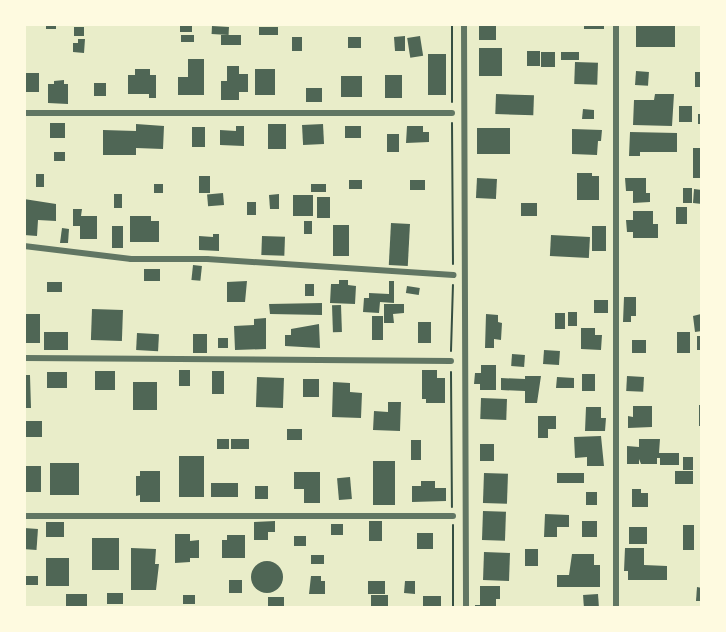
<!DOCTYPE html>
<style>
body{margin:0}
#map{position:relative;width:726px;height:632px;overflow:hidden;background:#e9edc9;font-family:"Archivo Narrow",sans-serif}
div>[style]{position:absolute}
.building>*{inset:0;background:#4f6655;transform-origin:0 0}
.round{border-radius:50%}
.path>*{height:2px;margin:-1px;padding:0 1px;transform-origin:1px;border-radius:1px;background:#344e41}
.minor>*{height:6px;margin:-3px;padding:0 3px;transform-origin:3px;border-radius:3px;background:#617663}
span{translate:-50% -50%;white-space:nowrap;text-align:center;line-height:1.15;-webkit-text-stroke:4.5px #fefae0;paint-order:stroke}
.frame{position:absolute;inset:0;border:26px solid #fefae0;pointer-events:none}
</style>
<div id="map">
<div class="building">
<i style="left:46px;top:24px;width:10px;height:5px"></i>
<i style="left:180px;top:24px;width:12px;height:8px"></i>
<i style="left:479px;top:24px;width:17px;height:16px"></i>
<i style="left:584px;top:24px;width:20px;height:5px"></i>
<i style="left:636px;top:24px;width:39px;height:23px"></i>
<i style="left:212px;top:26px;width:17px;height:8px;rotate:3deg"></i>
<i style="left:74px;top:27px;width:10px;height:9px"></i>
<i style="left:259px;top:27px;width:19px;height:8px"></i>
<i style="left:181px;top:35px;width:13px;height:7px"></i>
<i style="left:221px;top:35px;width:20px;height:10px"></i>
<i style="clip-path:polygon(405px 36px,405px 51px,395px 51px,394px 37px)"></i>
<i style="left:420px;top:36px;width:20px;height:13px;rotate:81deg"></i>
<i style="left:292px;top:37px;width:10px;height:14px"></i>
<i style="left:348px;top:37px;width:13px;height:11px"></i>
<i style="clip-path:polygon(78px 39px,85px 39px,84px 53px,73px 52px,73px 43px,78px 43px)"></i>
<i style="left:479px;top:48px;width:23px;height:28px"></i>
<i style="left:527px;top:51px;width:13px;height:15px"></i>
<i style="left:541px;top:52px;width:14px;height:15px"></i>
<i style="left:561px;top:52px;width:18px;height:8px"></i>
<i style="left:428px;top:54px;width:18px;height:41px"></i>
<i style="clip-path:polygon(188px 59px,204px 59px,204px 95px,178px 95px,178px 77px,188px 77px)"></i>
<i style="left:575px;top:62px;width:23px;height:22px;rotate:2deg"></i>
<i style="clip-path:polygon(227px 66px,239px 66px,239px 74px,248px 74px,248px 92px,239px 92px,239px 100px,221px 100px,221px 81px,227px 81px)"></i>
<i style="clip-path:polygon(135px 69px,150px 69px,150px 75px,156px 75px,156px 98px,149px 98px,149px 94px,128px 94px,128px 75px,135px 75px)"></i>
<i style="left:255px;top:69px;width:20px;height:26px"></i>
<i style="left:636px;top:71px;width:13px;height:14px;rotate:4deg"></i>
<i style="left:695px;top:72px;width:7px;height:15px"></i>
<i style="left:24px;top:73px;width:15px;height:19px"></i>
<i style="left:402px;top:75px;width:23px;height:17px;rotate:90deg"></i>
<i style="left:341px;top:76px;width:21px;height:21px"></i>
<i style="clip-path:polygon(64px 80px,64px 84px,68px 84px,68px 104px,48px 103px,48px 84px,54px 84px,54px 81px)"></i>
<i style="left:94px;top:83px;width:12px;height:13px"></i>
<i style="left:306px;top:88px;width:16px;height:14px"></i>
<i style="left:496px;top:94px;width:38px;height:20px;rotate:2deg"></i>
<i style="clip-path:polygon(655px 94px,674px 94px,672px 126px,633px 125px,634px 100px,654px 100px)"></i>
<i style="left:679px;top:106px;width:13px;height:16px"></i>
<i style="clip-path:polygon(583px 109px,594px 110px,594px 119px,582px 119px)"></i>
<i style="left:698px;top:114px;width:4px;height:10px"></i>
<i style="left:50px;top:123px;width:15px;height:15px"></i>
<i style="clip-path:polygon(136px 124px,164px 126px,163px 149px,136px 148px,136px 155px,103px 155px,103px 130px,136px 131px)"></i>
<i style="left:268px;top:124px;width:18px;height:25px"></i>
<i style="left:323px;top:124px;width:20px;height:21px;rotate:87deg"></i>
<i style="clip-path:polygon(236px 126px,244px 126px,244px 146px,220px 145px,220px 130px,236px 131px)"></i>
<i style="left:345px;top:126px;width:16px;height:12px"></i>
<i style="clip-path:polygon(407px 126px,423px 126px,423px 132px,429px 132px,429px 142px,406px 143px)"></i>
<i style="left:192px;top:127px;width:13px;height:20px"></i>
<i style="left:477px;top:128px;width:33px;height:26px"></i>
<i style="clip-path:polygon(572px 129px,602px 130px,601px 141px,598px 141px,597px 155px,572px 154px)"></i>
<i style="clip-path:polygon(630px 132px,677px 133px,677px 152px,640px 152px,640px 156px,629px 156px)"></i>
<i style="left:387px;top:134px;width:12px;height:18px"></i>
<i style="left:693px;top:148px;width:9px;height:30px"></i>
<i style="left:54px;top:152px;width:11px;height:9px"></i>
<i style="clip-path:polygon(577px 173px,592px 173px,592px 176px,599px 176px,599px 200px,577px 200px)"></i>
<i style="left:36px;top:174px;width:8px;height:13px"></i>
<i style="left:199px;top:176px;width:11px;height:17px"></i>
<i style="left:477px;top:178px;width:20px;height:20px;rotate:3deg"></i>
<i style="clip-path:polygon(625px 178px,646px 178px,646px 193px,650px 193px,650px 202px,633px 203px,633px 191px,626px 191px)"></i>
<i style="left:349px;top:180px;width:13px;height:9px"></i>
<i style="left:410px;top:180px;width:15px;height:10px"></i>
<i style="left:154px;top:184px;width:9px;height:9px"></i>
<i style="left:311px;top:184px;width:15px;height:8px"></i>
<i style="left:683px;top:188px;width:9px;height:15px"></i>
<i style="clip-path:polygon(694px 189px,702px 190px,702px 204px,693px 203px)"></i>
<i style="left:223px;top:193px;width:12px;height:16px;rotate:85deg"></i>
<i style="left:114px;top:194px;width:8px;height:14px"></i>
<i style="clip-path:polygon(279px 194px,279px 209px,270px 209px,269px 195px)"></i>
<i style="left:313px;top:195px;width:21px;height:20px;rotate:90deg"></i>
<i style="left:317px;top:197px;width:13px;height:21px"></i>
<i style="clip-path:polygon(24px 199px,56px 204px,56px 221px,38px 220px,37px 236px,24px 235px)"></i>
<i style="left:247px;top:202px;width:9px;height:13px"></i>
<i style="left:521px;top:203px;width:16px;height:13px"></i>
<i style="left:676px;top:207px;width:11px;height:17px"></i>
<i style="clip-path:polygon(73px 209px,82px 209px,81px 216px,97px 216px,97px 239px,80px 239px,80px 226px,73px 226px)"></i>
<i style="clip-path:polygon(633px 211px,653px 211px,653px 224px,658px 224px,658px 238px,633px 238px,633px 232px,627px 232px,626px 220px,633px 220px)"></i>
<i style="clip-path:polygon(130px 216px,151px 216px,151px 221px,159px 221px,159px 242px,130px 242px)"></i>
<i style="left:304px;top:221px;width:8px;height:13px"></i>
<i style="left:391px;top:223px;width:19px;height:42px;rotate:3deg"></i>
<i style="left:333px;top:225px;width:16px;height:31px"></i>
<i style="left:112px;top:226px;width:11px;height:22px"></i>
<i style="left:592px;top:226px;width:14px;height:25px"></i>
<i style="clip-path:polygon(62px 228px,69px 229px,68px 243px,60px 243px)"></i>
<i style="clip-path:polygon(213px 234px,219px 234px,219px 251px,199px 250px,199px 236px,213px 237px)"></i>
<i style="left:551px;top:235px;width:39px;height:21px;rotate:3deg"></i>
<i style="left:262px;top:236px;width:23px;height:19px;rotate:2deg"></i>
<i style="left:193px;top:265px;width:9px;height:15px;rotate:6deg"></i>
<i style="left:144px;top:269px;width:16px;height:12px"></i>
<i style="clip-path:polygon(339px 280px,348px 280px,348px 285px,356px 286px,355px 304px,330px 303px,331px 284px,339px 284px)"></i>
<i style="clip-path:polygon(247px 281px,245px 302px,227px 302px,227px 282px)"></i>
<i style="clip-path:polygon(389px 281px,394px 281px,394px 303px,380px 302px,379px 313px,363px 312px,364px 298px,369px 298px,369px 293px,389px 294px)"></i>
<i style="left:47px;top:282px;width:15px;height:10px"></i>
<i style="left:305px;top:284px;width:9px;height:12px"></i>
<i style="left:407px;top:286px;width:13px;height:7px;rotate:9deg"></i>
<i style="clip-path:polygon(624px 297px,636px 297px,636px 316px,631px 316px,631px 322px,623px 322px)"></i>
<i style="left:608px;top:300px;width:13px;height:14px;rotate:90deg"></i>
<i style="clip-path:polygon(322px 303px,322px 315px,270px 314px,269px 304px)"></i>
<i style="clip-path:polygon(384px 304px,404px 304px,404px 313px,393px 314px,394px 323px,384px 323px)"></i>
<i style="left:341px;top:305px;width:27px;height:9px;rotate:88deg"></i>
<i style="left:92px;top:309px;width:31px;height:31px;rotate:2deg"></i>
<i style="left:568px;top:312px;width:9px;height:14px"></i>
<i style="left:555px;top:313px;width:10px;height:16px"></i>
<i style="left:24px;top:314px;width:16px;height:29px"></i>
<i style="clip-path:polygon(486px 314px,498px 315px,498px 322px,502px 323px,501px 340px,494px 339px,494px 348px,485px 348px)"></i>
<i style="clip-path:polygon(701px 314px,702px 331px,695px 332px,693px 316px)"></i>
<i style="left:372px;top:316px;width:11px;height:24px"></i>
<i style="clip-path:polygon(266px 318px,266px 349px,235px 350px,234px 326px,254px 325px,254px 319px)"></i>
<i style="left:418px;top:322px;width:13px;height:21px"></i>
<i style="clip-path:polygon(319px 324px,320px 348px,285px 346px,285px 335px,291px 335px,291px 329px)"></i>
<i style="clip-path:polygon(581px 328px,595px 328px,595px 335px,602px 335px,601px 350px,581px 349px)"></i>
<i style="left:44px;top:332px;width:24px;height:18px"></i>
<i style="left:677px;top:332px;width:13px;height:21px"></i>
<i style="left:137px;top:333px;width:22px;height:17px;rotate:3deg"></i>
<i style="left:193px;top:334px;width:14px;height:19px"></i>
<i style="left:697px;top:336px;width:5px;height:14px"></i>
<i style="left:218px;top:338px;width:10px;height:10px"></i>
<i style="left:632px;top:340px;width:14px;height:13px"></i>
<i style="left:544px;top:350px;width:16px;height:14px;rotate:4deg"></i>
<i style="left:512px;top:354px;width:13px;height:12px;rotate:4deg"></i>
<i style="clip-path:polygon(481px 365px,496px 365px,496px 390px,480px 390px,480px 384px,474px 384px,475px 373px,481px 373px)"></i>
<i style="left:179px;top:370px;width:11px;height:16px"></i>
<i style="clip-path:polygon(422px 370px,437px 370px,437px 378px,445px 378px,445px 403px,426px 403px,426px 399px,422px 399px)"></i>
<i style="left:95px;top:371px;width:20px;height:19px"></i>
<i style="left:212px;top:371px;width:12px;height:23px"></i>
<i style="left:47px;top:372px;width:20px;height:16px"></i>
<i style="left:582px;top:374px;width:13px;height:17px"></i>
<i style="clip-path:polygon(24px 375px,30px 375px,31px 408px,24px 408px)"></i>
<i style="clip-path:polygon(525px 376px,541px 376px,537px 403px,525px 403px,525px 391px,501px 390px,501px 378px,525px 379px)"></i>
<i style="left:627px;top:376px;width:17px;height:15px;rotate:3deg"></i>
<i style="left:257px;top:377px;width:27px;height:30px;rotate:2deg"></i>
<i style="clip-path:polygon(557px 377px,574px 378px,574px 388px,556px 388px)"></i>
<i style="left:303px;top:379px;width:16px;height:18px"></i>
<i style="left:133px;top:382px;width:24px;height:28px"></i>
<i style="clip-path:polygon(333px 382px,350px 383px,350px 392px,362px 393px,361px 418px,332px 417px)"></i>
<i style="left:481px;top:398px;width:26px;height:21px;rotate:2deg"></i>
<i style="clip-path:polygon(388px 402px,401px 402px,400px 431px,373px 430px,374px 411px,388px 412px)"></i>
<i style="left:699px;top:405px;width:3px;height:21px"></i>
<i style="clip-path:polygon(633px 406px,652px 406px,652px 427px,628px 428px,628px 416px,633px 417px)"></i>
<i style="clip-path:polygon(586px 407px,601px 407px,601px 418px,606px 418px,605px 431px,585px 431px)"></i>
<i style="clip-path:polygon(538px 416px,556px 416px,556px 429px,548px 429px,548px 438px,538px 438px)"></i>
<i style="left:25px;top:421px;width:17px;height:16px"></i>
<i style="left:287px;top:429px;width:15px;height:11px"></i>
<i style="clip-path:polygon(601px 436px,604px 466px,587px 466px,587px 457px,575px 458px,574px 437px)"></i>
<i style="left:217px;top:439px;width:12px;height:10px"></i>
<i style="left:231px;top:439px;width:18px;height:10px"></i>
<i style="clip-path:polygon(639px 439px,660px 439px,659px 453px,679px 453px,679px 465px,660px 465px,660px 458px,657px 458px,657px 464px,641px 464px,639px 459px,639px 464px,627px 464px,627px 446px,639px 447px)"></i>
<i style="left:411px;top:440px;width:10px;height:20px"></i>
<i style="left:480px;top:444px;width:14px;height:17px"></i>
<i style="left:179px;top:456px;width:25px;height:41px"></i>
<i style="left:683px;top:457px;width:10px;height:13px"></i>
<i style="left:373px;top:461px;width:22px;height:44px"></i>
<i style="left:50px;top:463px;width:29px;height:32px"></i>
<i style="left:24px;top:466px;width:17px;height:26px"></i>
<i style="clip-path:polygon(140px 471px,160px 471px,160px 502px,140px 502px,140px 495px,136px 496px,136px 476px,140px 476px)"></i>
<i style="left:675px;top:471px;width:18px;height:13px"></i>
<i style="clip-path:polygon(294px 472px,320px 472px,320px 503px,304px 503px,304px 489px,294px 489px)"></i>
<i style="left:484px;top:473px;width:24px;height:30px;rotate:2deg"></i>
<i style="left:584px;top:473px;width:10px;height:27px;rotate:90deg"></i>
<i style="left:350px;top:477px;width:22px;height:13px;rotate:85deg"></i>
<i style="clip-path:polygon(421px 481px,435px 481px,435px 488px,446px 488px,446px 501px,412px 502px,412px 486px,421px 486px)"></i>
<i style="left:211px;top:483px;width:27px;height:14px"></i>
<i style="left:255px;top:486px;width:13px;height:13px"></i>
<i style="clip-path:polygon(632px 489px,641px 489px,641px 493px,648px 493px,648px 507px,632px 507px)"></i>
<i style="left:586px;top:492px;width:11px;height:13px"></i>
<i style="left:483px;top:511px;width:23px;height:29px;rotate:2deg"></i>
<i style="clip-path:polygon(545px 514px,569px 515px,569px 527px,557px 527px,557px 537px,544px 537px)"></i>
<i style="clip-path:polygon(275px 521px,275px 532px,268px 532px,268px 540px,254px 540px,254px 522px)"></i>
<i style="left:369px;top:521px;width:13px;height:20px"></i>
<i style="left:582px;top:521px;width:15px;height:16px"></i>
<i style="left:46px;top:522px;width:18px;height:15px"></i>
<i style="left:331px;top:524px;width:12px;height:11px"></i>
<i style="left:683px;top:525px;width:11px;height:25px"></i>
<i style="left:629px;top:527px;width:18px;height:17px"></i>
<i style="left:24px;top:528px;width:14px;height:21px;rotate:4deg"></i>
<i style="left:417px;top:533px;width:16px;height:16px"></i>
<i style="clip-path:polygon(175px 534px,190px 534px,190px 541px,199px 540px,199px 558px,190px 558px,190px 562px,175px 563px)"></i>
<i style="clip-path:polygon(227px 535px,245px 535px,245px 558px,222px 558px,222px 540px,227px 540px)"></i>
<i style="left:294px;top:536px;width:12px;height:10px"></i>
<i style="left:92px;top:538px;width:27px;height:32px"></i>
<i style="clip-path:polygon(131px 548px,156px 549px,155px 564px,159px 564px,156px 590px,131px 590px)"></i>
<i style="clip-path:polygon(625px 548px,644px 548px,644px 565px,667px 566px,667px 580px,628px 580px,628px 571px,624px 571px)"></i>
<i style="left:525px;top:549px;width:13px;height:17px"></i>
<i style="left:484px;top:552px;width:26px;height:28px;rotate:2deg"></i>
<i style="clip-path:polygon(572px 554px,594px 554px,594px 565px,600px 565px,600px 587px,557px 587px,557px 575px,569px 575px)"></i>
<i style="left:311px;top:555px;width:13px;height:9px"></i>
<i style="left:46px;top:558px;width:23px;height:28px"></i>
<i class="round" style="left:251px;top:561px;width:32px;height:32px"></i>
<i style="left:25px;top:576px;width:13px;height:9px"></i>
<i style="clip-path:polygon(311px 576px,321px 576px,321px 581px,325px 581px,325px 594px,309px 594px)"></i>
<i style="left:229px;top:580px;width:13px;height:13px"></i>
<i style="left:368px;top:581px;width:17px;height:13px"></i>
<i style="clip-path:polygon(405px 581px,415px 581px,415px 594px,404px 593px)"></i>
<i style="clip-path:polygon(480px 586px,500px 586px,500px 599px,496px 599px,496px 608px,475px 608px,475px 605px,480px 605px)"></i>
<i style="clip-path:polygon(697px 587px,702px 588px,702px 601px,696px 601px)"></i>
<i style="left:107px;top:593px;width:16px;height:11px"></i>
<i style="left:66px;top:594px;width:21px;height:12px"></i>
<i style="left:598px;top:594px;width:14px;height:15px;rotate:86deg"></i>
<i style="left:183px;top:595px;width:12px;height:9px"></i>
<i style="left:371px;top:595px;width:17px;height:11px"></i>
<i style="left:423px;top:596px;width:18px;height:12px"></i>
<i style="left:268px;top:597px;width:16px;height:11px"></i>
</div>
<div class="path">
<i style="left:452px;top:102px;width:78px;rotate:-90deg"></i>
<i style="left:452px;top:123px;width:141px;rotate:89.6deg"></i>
<i style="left:451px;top:351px;width:66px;rotate:-88.3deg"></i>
<i style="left:451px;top:372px;width:135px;rotate:89.6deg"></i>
<i style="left:453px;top:525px;width:83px;rotate:90deg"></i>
</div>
<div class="minor">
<i style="left:464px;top:24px;width:584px;rotate:89.8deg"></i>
<i style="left:24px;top:113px;width:428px"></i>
<i style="left:24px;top:246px;width:108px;rotate:6.9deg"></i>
<i style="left:131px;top:259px;width:76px"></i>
<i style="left:207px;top:259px;width:247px;rotate:3.7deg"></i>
<i style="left:24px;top:358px;width:427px;rotate:0.4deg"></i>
<i style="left:24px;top:516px;width:429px"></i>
<i style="left:616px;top:608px;width:584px;rotate:-90deg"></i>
</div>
<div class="frame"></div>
</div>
